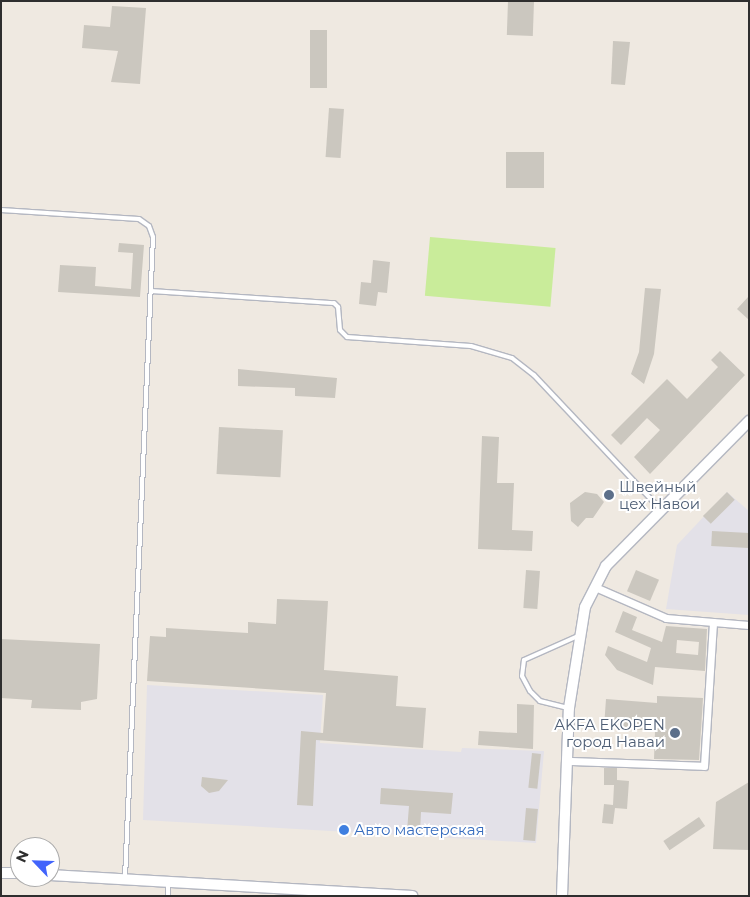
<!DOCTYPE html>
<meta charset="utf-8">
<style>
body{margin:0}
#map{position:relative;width:750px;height:897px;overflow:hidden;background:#efe9e1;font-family:Montserrat,sans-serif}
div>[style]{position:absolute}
.industrial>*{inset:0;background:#e3e1e8}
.pitch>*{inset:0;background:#c9ec9a;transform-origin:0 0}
.building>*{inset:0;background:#cbc7bf;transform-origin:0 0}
.roads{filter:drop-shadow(1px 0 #b4b7c1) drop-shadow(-1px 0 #b4b7c1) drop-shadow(0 1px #b4b7c1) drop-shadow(0 -1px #b4b7c1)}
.lane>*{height:4px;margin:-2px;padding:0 2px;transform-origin:2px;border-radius:2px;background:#fff}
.street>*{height:7px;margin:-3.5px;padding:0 3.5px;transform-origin:3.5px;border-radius:3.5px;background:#fff}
.secondary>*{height:10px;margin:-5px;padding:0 5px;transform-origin:5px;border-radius:5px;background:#fff}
.dots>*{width:14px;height:14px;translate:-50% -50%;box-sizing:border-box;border:2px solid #fff;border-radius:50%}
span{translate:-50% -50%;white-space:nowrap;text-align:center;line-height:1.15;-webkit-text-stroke:4px #fff;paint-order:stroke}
.service-label{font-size:15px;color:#4e5e75}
.left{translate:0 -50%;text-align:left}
.right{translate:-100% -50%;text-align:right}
.shop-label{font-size:15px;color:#366cbe}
.frame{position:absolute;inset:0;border:2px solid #2e2e2e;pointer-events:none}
.north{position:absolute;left:10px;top:837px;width:50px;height:50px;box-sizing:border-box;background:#fff;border:1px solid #ababab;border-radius:50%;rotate:294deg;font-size:14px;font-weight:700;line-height:20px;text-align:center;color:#2e2e2e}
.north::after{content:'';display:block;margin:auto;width:18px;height:22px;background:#4264fb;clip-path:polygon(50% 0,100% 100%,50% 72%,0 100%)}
</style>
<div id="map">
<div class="industrial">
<i style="clip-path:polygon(727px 492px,749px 511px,749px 615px,666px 609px,677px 545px)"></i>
<i style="clip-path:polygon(147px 685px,323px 695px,320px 743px,461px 752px,462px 748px,544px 751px,536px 843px,143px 820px)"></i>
</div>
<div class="pitch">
<i style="left:430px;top:237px;width:126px;height:59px;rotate:5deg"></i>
</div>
<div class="building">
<i style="left:508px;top:1px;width:26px;height:34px;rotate:2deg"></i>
<i style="clip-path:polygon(112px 6px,146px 8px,140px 84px,111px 82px,118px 51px,82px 48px,84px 25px,110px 27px)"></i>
<i style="left:310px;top:30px;width:17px;height:58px"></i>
<i style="clip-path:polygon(613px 41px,630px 42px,625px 85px,611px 84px)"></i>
<i style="left:329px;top:108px;width:15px;height:49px;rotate:4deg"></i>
<i style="left:506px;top:152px;width:38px;height:36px"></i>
<i style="clip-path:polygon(119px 243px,144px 245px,140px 297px,58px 292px,60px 265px,96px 267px,95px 286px,131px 289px,133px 253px,118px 252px)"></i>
<i style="clip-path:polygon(373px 260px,390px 262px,387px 293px,378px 292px,376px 306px,359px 304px,361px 282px,371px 283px)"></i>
<i style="clip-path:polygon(645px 288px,661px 289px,654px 354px,644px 384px,631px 374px,639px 352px)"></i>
<i style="clip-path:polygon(749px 296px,749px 320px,737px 309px)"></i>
<i style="clip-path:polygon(720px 351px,745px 375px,650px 474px,634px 457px,660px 430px,647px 418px,621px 445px,611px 435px,667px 379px,687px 399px,718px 367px,711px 360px)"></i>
<i style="clip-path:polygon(238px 369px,337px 378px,335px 398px,295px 396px,295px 388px,238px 386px)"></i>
<i style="left:219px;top:427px;width:64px;height:47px;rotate:3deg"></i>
<i style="clip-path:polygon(482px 436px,499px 437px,497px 483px,514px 483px,512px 530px,533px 531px,532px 551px,478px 549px)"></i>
<i style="clip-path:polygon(585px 492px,597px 494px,604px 502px,593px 518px,586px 518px,578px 527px,571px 521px,570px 503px)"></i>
<i style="left:727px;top:492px;width:11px;height:34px;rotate:45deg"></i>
<i style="left:712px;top:531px;width:37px;height:15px;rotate:3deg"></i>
<i style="left:526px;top:570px;width:14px;height:38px;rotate:4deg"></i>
<i style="left:636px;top:570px;width:25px;height:23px;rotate:23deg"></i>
<i style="clip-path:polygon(277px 599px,328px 601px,324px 670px,398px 676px,396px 706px,426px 708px,423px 748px,316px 740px,313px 806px,297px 805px,301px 731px,323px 733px,326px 693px,147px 681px,150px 636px,166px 637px,166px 628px,248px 633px,248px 622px,276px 624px)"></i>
<i style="clip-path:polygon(evenodd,623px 611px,637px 617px,632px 630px,662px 642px,666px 626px,707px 629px,705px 671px,655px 667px,653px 685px,617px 670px,605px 655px,608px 646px,647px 662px,651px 648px,615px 632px,623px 611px,677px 640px,699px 642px,698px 655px,676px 653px,677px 640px)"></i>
<i style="clip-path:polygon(1px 639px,100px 644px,97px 699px,81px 702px,81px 710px,31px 708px,32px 700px,1px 698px)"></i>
<i style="clip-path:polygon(657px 696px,703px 698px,699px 760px,654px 759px,655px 731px,604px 727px,606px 699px,657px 703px)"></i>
<i style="clip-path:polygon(517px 704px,534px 705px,533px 749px,478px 745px,479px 731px,517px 733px)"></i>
<i style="left:532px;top:753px;width:9px;height:35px;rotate:6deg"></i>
<i style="clip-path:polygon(604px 768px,617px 768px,617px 780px,629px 781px,627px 809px,615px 808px,613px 824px,602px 823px,604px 804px,613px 805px,614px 785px,604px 785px)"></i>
<i style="clip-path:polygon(202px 777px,228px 780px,219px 791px,209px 793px,201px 786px)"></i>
<i style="clip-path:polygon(749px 782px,749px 850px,713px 849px,716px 802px)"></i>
<i style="clip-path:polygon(381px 788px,453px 793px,451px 814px,421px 812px,420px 832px,407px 831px,409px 806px,380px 804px)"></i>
<i style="left:526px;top:808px;width:12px;height:32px;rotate:5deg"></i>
<i style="left:699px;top:817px;width:11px;height:43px;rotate:56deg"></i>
</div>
<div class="roads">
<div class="lane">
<i style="left:1px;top:210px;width:138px;rotate:3.7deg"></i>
<i style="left:139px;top:219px;width:12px;rotate:35deg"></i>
<i style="left:149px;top:226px;width:12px;rotate:70deg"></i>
<i style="left:153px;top:237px;width:642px;rotate:92.5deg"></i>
<i style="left:151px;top:291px;width:183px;rotate:3.8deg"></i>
<i style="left:334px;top:303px;width:6px;rotate:45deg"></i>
<i style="left:338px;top:307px;width:23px;rotate:85deg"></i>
<i style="left:340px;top:330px;width:10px;rotate:45deg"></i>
<i style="left:347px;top:337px;width:124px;rotate:4.2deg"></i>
<i style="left:471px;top:346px;width:43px;rotate:16.3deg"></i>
<i style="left:512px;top:358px;width:28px;rotate:38deg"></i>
<i style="left:534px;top:375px;width:185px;rotate:46.7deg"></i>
<i style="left:568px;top:708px;width:29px;rotate:-166deg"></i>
<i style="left:540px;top:701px;width:14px;rotate:-135deg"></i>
<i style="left:530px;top:691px;width:17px;rotate:-118deg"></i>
<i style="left:522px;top:676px;width:16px;rotate:-83deg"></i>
<i style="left:524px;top:660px;width:59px;rotate:-24deg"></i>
<i style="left:168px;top:896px;width:13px;rotate:-90deg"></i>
</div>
<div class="street">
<i style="left:595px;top:587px;width:77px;rotate:23.6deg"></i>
<i style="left:666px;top:618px;width:83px;rotate:4.8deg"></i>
<i style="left:568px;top:761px;width:136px;rotate:2.1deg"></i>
<i style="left:704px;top:766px;width:144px;rotate:-86.4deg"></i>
</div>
<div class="secondary">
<i style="left:1px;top:873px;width:19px"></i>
<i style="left:50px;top:875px;width:363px;rotate:3.3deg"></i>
<i style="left:562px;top:896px;width:188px;rotate:-87.9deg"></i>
<i style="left:569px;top:708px;width:102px;rotate:-81deg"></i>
<i style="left:585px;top:607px;width:46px;rotate:-62.9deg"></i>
<i style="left:606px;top:566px;width:204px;rotate:-45.4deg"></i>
</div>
</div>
<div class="dots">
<i style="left:609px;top:495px;background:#5c6f8a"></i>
<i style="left:675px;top:733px;background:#5c6f8a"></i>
<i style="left:344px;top:830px;background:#3f7fe0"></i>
</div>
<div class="service-label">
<span class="left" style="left:619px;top:495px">Швейный<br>цех Навои</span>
<span class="right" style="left:665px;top:733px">AKFA EKOPEN<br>город Наваи</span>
</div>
<div class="shop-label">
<span class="left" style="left:354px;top:830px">Авто мастерская</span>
</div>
<div class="frame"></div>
<div class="north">N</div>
</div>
